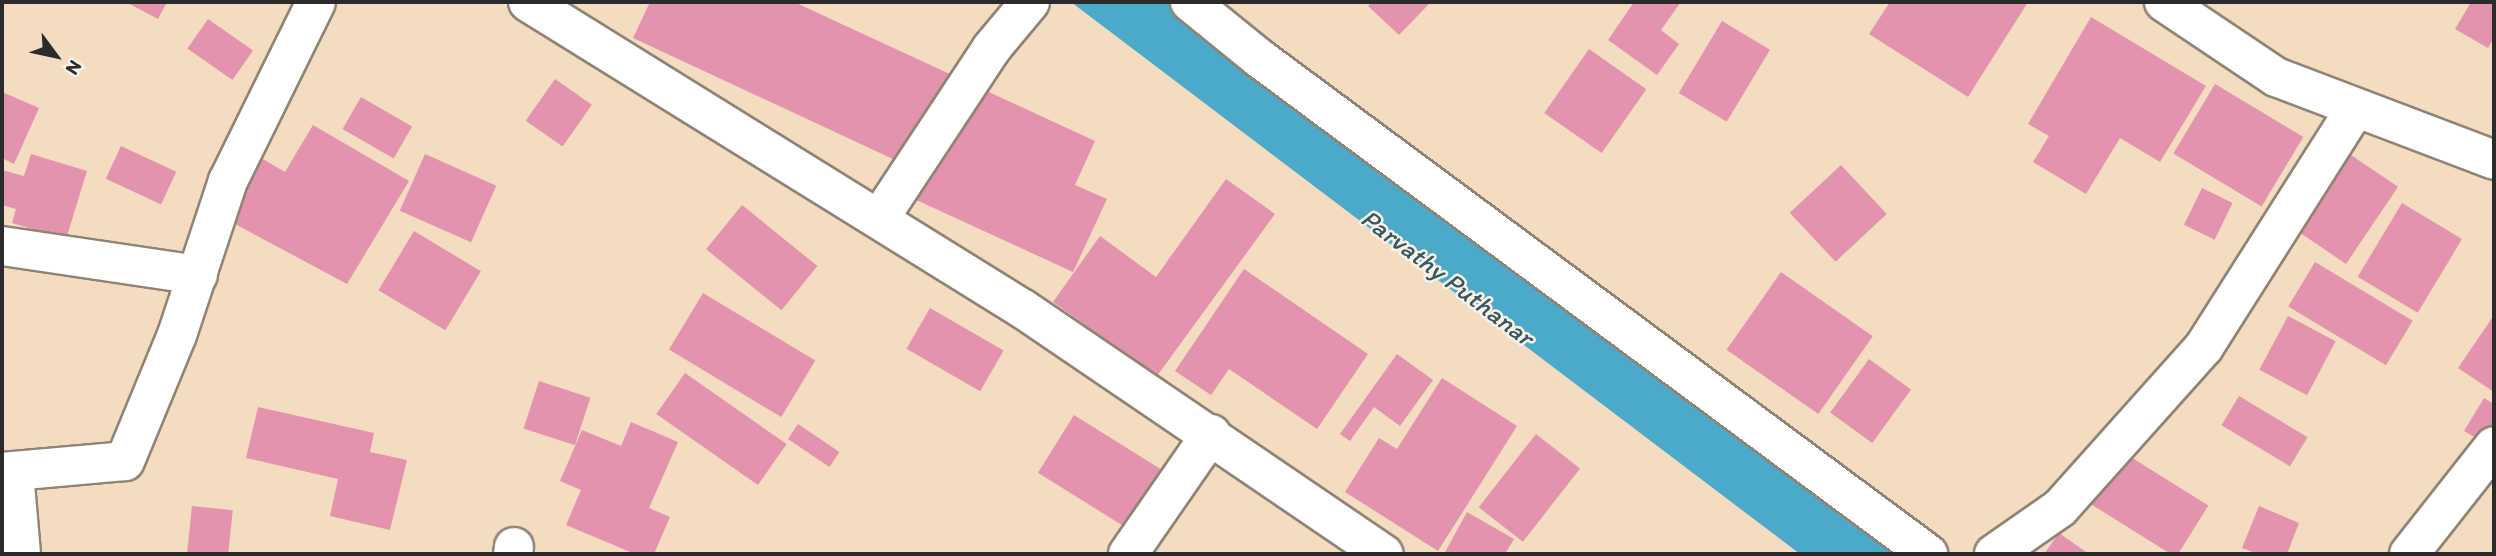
<!DOCTYPE html>
<style>
body{margin:0}
#map{position:relative;width:2496px;height:556px;overflow:hidden;background:#f3dcbf;font-family:Itim,sans-serif}
div>[style]{position:absolute}
.water>*{inset:0;background:#4ba9ca}
.building>*{inset:0;background:#e393ae;transform-origin:0 0}
.roads{filter:drop-shadow(2px 0 #8f8475) drop-shadow(-2px 0 #8f8475) drop-shadow(0 2px #8f8475) drop-shadow(0 -2px #8f8475)}
.minor>*{height:38px;margin:-19px;padding:0 19px;transform-origin:19px;border-radius:19px;background:#fff}
span{translate:-50% -50%;white-space:nowrap;text-align:center;line-height:1.15;-webkit-text-stroke:5px #f7f3e8;paint-order:stroke}
.water-label{font-size:26px;color:#365763;font-style:italic}
.frame{position:absolute;inset:0;border:4px solid #2b2b2b;pointer-events:none}
.north{position:absolute;left:21px;top:21px;width:70px;height:70px;-webkit-text-stroke:5px #f7f3e8;paint-order:stroke;rotate:123deg;font-size:19px;font-weight:700;line-height:28px;text-align:center;color:#2b2b2b}
.north::after{content:'';display:block;margin:auto;width:24px;height:32px;background:#2b2b2b;clip-path:polygon(50% 0,100% 100%,50% 72%,0 100%)}
</style>
<div id="map">
<div class="water">
<i style="clip-path:polygon(1071px 2px,1170px 2px,1923px 554px,1800px 554px)"></i>
</div>
<div class="building">
<i style="clip-path:polygon(126px 2px,167px 2px,158px 19px)"></i>
<i style="clip-path:polygon(650px 2px,794px 2px,1095px 141px,1075px 185px,1107px 199px,1073px 272px,899px 192px,910px 167px,633px 38px)"></i>
<i style="clip-path:polygon(1372px 2px,1431px 2px,1399px 35px,1368px 6px)"></i>
<i style="clip-path:polygon(1634px 2px,1681px 2px,1661px 30px,1679px 44px,1657px 75px,1608px 40px)"></i>
<i style="clip-path:polygon(1890px 2px,2028px 2px,1968px 97px,1869px 34px)"></i>
<i style="clip-path:polygon(2471px 2px,2494px 2px,2494px 38px,2488px 48px,2455px 29px)"></i>
<i style="clip-path:polygon(2091px 17px,2206px 86px,2160px 162px,2120px 138px,2086px 194px,2033px 162px,2049px 136px,2028px 124px)"></i>
<i style="left:208px;top:19px;width:55px;height:36px;rotate:35deg"></i>
<i style="left:1722px;top:21px;width:56px;height:84px;rotate:31deg"></i>
<i style="left:1589px;top:49px;width:70px;height:78px;rotate:35deg"></i>
<i style="left:555px;top:79px;width:45px;height:51px;rotate:35deg"></i>
<i style="left:2215px;top:84px;width:103px;height:81px;rotate:31deg"></i>
<i style="clip-path:polygon(2px 92px,39px 108px,14px 164px,2px 158px)"></i>
<i style="left:361px;top:97px;width:59px;height:37px;rotate:30deg"></i>
<i style="clip-path:polygon(313px 125px,409px 181px,347px 284px,220px 216px,256px 155px,285px 172px)"></i>
<i style="left:121px;top:146px;width:61px;height:36px;rotate:25deg"></i>
<i style="left:2345px;top:151px;width:64px;height:93px;rotate:34deg"></i>
<i style="clip-path:polygon(31px 154px,87px 171px,66px 239px,12px 223px,16px 209px,2px 205px,2px 170px,24px 176px)"></i>
<i style="left:425px;top:154px;width:78px;height:62px;rotate:24deg"></i>
<i style="left:1841px;top:165px;width:67px;height:70px;rotate:47deg"></i>
<i style="clip-path:polygon(1226px 179px,1275px 214px,1157px 376px,1053px 302px,1100px 236px,1156px 277px)"></i>
<i style="left:2202px;top:188px;width:34px;height:41px;rotate:26deg"></i>
<i style="left:2402px;top:203px;width:70px;height:86px;rotate:31deg"></i>
<i style="left:742px;top:205px;width:97px;height:57px;rotate:39deg"></i>
<i style="left:414px;top:231px;width:78px;height:69px;rotate:31deg"></i>
<i style="left:2315px;top:262px;width:114px;height:52px;rotate:31deg"></i>
<i style="clip-path:polygon(1244px 269px,1368px 354px,1317px 429px,1229px 369px,1211px 395px,1175px 371px)"></i>
<i style="left:1781px;top:272px;width:112px;height:95px;rotate:35deg"></i>
<i style="left:703px;top:293px;width:131px;height:66px;rotate:31deg"></i>
<i style="left:930px;top:308px;width:85px;height:47px;rotate:30deg"></i>
<i style="left:2288px;top:316px;width:54px;height:61px;rotate:28deg"></i>
<i style="clip-path:polygon(2492px 318px,2494px 320px,2494px 392px,2458px 368px)"></i>
<i style="clip-path:polygon(1397px 354px,1433px 380px,1400px 426px,1374px 407px,1350px 441px,1340px 434px)"></i>
<i style="left:1869px;top:359px;width:52px;height:66px;rotate:36deg"></i>
<i style="left:685px;top:373px;width:124px;height:50px;rotate:35deg"></i>
<i style="clip-path:polygon(1442px 378px,1517px 426px,1438px 551px,1345px 492px,1379px 438px,1397px 449px)"></i>
<i style="left:539px;top:381px;width:54px;height:50px;rotate:18deg"></i>
<i style="left:2239px;top:396px;width:80px;height:34px;rotate:31deg"></i>
<i style="clip-path:polygon(2484px 398px,2494px 404px,2494px 434px,2488px 445px,2464px 431px)"></i>
<i style="clip-path:polygon(258px 407px,374px 433px,370px 452px,407px 460px,390px 530px,330px 516px,338px 479px,246px 458px)"></i>
<i style="left:1074px;top:415px;width:110px;height:68px;rotate:32deg"></i>
<i style="clip-path:polygon(631px 422px,678px 442px,649px 508px,670px 517px,654px 554px,635px 554px,566px 525px,581px 490px,560px 481px,582px 430px,621px 446px)"></i>
<i style="left:798px;top:424px;width:50px;height:18px;rotate:34deg"></i>
<i style="left:1536px;top:434px;width:56px;height:93px;rotate:38deg"></i>
<i style="left:2121px;top:451px;width:103px;height:61px;rotate:32deg"></i>
<i style="left:192px;top:506px;width:41px;height:48px;rotate:6deg"></i>
<i style="clip-path:polygon(2259px 506px,2299px 523px,2287px 554px,2258px 554px,2242px 548px)"></i>
<i style="clip-path:polygon(1467px 512px,1514px 539px,1505px 554px,1444px 554px)"></i>
<i style="clip-path:polygon(2059px 533px,2089px 554px,2044px 554px)"></i>
</div>
<div class="roads">
<div class="minor">
<i style="left:528px;top:2px;width:582px;rotate:31.81deg"></i>
<i style="left:1023px;top:309px;width:436px;rotate:34.2deg"></i>
<i style="left:1190px;top:2px;width:89px;rotate:39.1deg"></i>
<i style="left:1259px;top:58px;width:833px;rotate:36.55deg"></i>
<i style="left:2164px;top:2px;width:135px;rotate:33.8deg"></i>
<i style="left:2276px;top:77px;width:233px;rotate:20.8deg"></i>
<i style="left:879px;top:219px;width:204px;rotate:-56.6deg"></i>
<i style="left:991px;top:49px;width:61px;rotate:-50.3deg"></i>
<i style="left:2px;top:246px;width:198px;rotate:8.4deg"></i>
<i style="left:2px;top:472px;width:123px;rotate:-5.1deg"></i>
<i style="left:125px;top:461px;width:136px;rotate:-67.6deg"></i>
<i style="left:177px;top:335px;width:162px;rotate:-71.7deg"></i>
<i style="left:228px;top:181px;width:199px;rotate:-63.8deg"></i>
<i style="left:14px;top:472px;width:82px;rotate:85.1deg"></i>
<i style="left:513px;top:554px;width:7px;rotate:-82deg"></i>
<i style="left:1128px;top:554px;width:146px;rotate:-55.3deg"></i>
<i style="left:1994px;top:554px;width:80px;rotate:-34.9deg"></i>
<i style="left:2060px;top:508px;width:216px;rotate:-48.2deg"></i>
<i style="left:2204px;top:347px;width:282px;rotate:-57.6deg"></i>
<i style="left:2409px;top:554px;width:137px;rotate:-51.8deg"></i>
</div>
</div>
<div class="water-label">
<span style="left:1447px;top:278px;rotate:37deg">Parvathy Puthanar</span>
</div>
<div class="frame"></div>
<div class="north">N</div>
</div>
